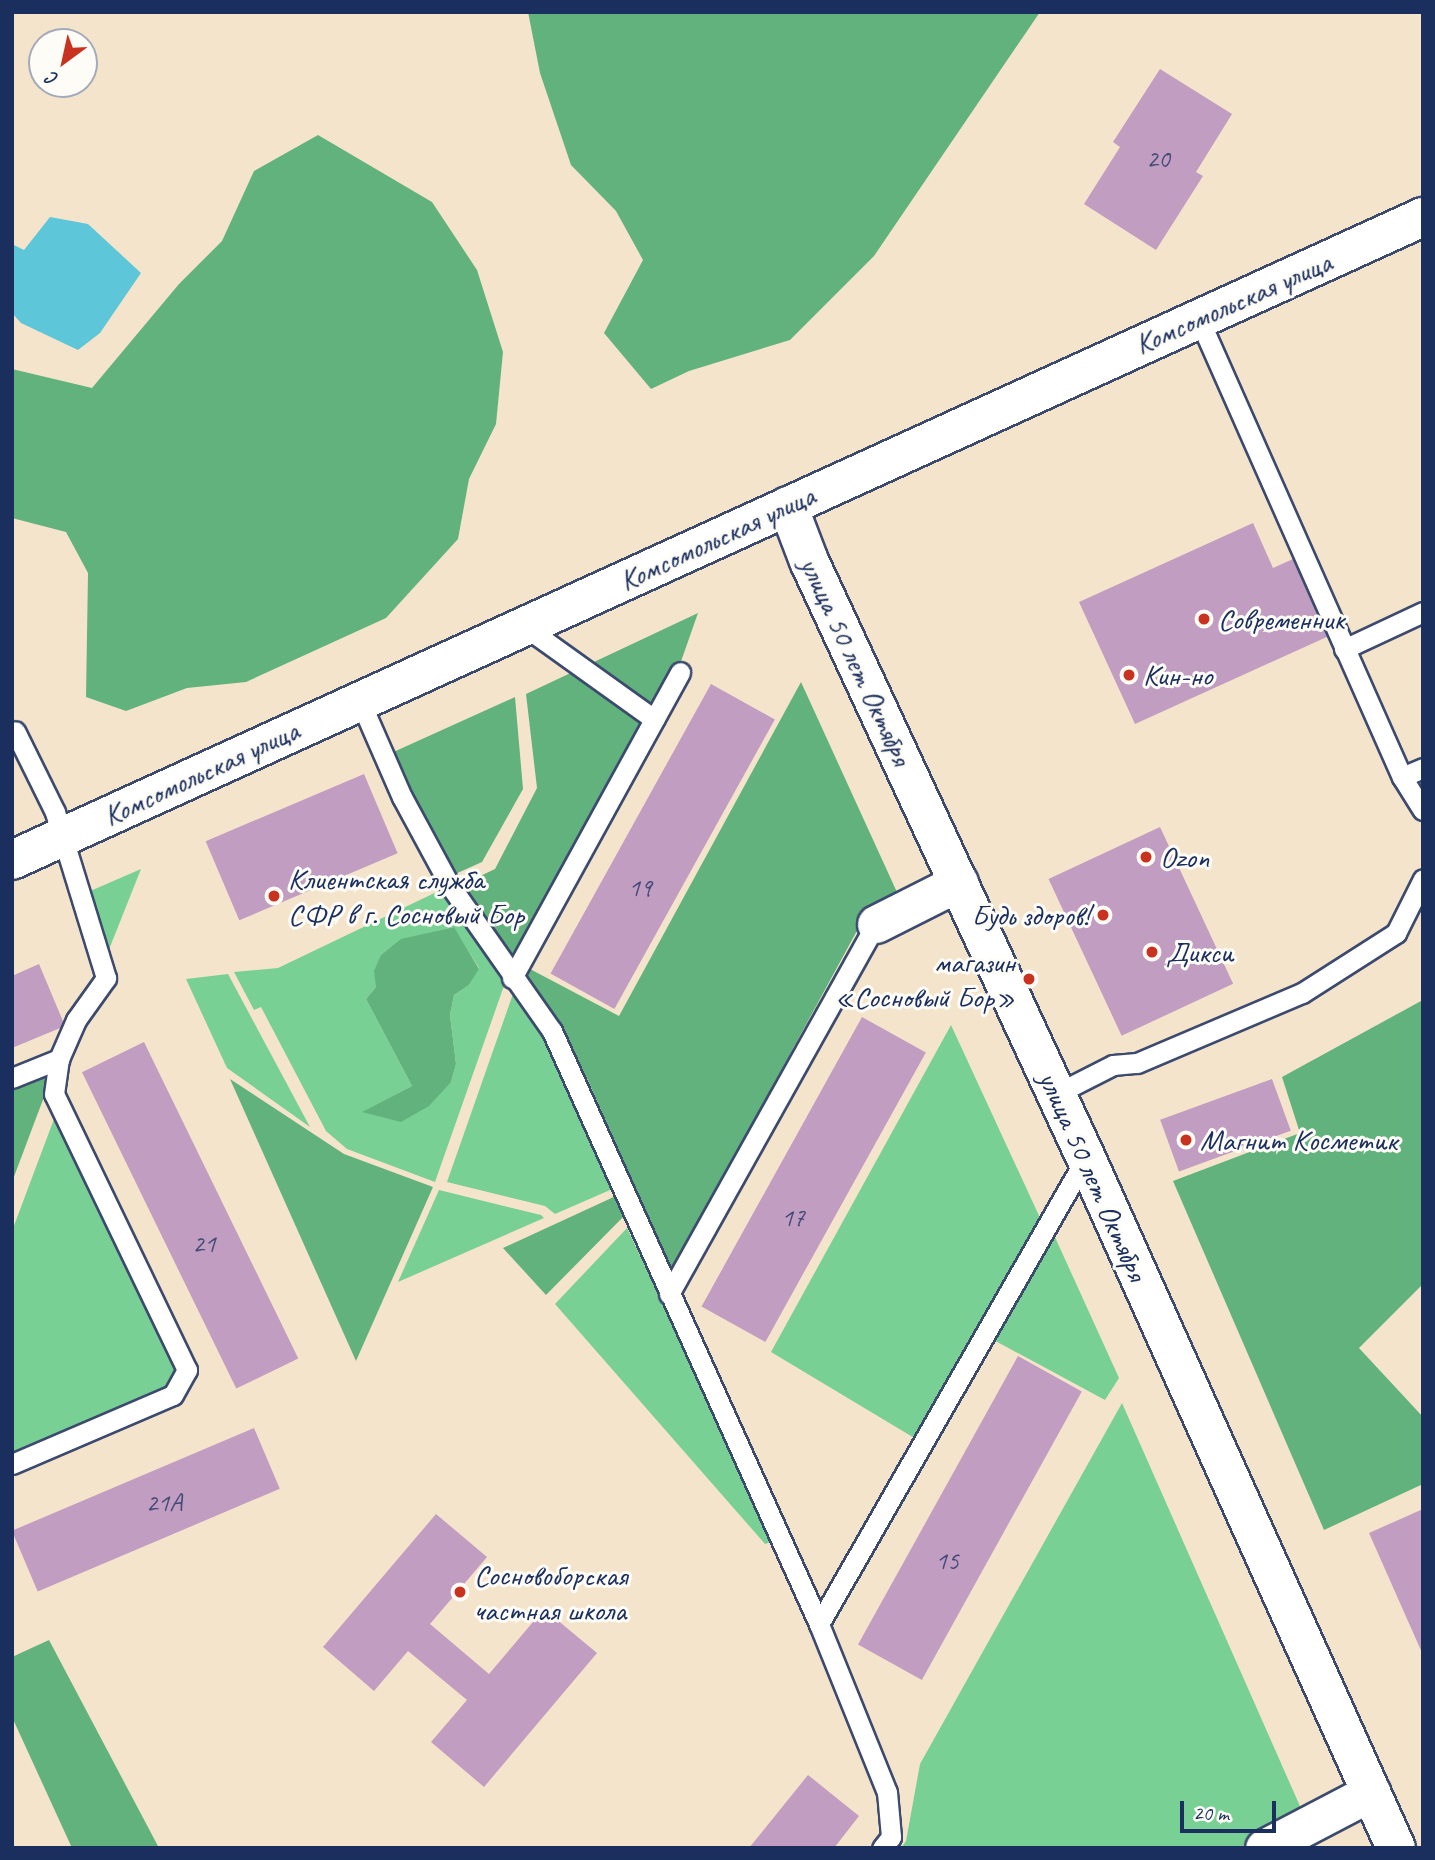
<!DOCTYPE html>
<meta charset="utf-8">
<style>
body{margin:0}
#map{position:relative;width:1435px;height:1860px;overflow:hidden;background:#f5e4cc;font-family:Caveat,sans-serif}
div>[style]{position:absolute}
.green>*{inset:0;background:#79d095}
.forest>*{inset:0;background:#62b27e}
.water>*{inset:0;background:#5dc6d8}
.building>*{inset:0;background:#c09dc1;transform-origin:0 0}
.roads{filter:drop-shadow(2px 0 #3c4a6e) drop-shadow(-2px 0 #3c4a6e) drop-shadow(0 2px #3c4a6e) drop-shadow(0 -2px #3c4a6e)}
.lane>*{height:19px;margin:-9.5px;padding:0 9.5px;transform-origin:9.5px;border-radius:9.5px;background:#fff}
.street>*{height:37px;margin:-18.5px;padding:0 18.5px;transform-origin:18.5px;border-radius:18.5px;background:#fff}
.secondary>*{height:38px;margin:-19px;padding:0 19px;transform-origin:19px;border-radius:19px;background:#fff}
.dots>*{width:19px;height:19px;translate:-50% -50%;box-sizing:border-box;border:4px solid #fdfcf7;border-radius:50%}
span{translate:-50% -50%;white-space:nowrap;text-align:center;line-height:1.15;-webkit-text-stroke:6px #fdfcf7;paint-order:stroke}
.number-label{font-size:26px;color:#444a77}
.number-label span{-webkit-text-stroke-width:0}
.street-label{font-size:30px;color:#1b2f5e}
.poi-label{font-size:30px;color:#1b2f5e}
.left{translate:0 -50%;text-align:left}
.right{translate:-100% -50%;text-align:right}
.frame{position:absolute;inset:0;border:14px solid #1b2f5e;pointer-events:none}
.north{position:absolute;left:28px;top:28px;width:70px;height:70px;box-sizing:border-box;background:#fdfcf7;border:2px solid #a3aaba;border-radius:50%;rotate:213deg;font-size:19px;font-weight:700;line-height:28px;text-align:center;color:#1b2f5e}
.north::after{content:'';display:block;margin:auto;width:24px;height:32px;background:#c8321e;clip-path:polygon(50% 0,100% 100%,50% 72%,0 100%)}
.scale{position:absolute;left:1180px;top:1801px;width:96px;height:32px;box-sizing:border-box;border:4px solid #1b2f5e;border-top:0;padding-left:9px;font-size:21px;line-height:24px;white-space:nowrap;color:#1b2f5e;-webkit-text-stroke:5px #fdfcf7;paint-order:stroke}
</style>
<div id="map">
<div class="green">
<i style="clip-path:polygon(141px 869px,108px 952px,88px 892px)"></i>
<i style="clip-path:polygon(evenodd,447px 887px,506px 980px,435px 1182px,347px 1149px,326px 1131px,261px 1007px,254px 1010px,234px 972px,278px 968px,447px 887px,453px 927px,479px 968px,469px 985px,454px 995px,450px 1015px,456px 1064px,451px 1082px,363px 1112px,412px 1086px,366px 999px,376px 987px,381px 955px,401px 940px,453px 927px)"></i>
<i style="clip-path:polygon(228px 974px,310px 1127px,227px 1068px,186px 979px)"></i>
<i style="clip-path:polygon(514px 991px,544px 1032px,617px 1187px,555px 1214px,545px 1206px,447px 1182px)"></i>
<i style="clip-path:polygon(951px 1025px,1041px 1220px,916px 1439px,771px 1352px)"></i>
<i style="clip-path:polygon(54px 1119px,176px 1370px,164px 1389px,12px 1453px,12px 1231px)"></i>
<i style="clip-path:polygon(439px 1190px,541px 1215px,544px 1218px,398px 1282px)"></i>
<i style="clip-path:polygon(1049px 1224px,1119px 1378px,1105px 1400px,988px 1337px)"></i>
<i style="clip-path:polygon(627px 1228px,774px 1541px,765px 1544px,555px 1304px)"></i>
<i style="clip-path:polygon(1122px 1403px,1303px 1813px,1239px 1848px,901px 1848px,906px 1841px,920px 1764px)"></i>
</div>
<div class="forest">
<i style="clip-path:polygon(528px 12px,1040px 12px,874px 256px,790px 340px,689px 371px,651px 389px,604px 333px,643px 260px,616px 211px,571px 165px,540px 73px)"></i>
<i style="clip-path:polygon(318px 135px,432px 202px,477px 270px,503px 352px,496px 424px,469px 479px,458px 539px,386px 618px,246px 682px,187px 688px,126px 711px,86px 697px,88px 573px,66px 532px,12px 518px,12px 369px,92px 388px,179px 284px,222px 241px,254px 171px)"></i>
<i style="clip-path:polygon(698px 613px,678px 670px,512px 966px,459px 886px,495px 869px,537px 788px,526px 694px)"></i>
<i style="clip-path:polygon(801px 682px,901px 901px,865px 916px,672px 1271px,586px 1076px,556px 1027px,522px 984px,530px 969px,619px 1016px)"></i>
<i style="clip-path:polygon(515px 697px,523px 789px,482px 862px,453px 875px,389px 754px)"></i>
<i style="clip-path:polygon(454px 927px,479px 969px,469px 985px,454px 995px,450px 1015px,456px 1064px,451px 1082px,429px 1106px,401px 1122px,362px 1112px,412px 1086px,366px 999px,376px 987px,374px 971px,381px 955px,401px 939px)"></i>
<i style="clip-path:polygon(1421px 1001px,1423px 1284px,1359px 1348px,1423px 1417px,1423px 1484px,1324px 1530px,1173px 1181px,1300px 1133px,1282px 1077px)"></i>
<i style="clip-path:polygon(53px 1067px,47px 1089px,12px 1182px,12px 1085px)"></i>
<i style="clip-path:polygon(230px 1079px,344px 1154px,433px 1187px,356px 1361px)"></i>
<i style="clip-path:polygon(618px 1195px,628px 1212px,546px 1295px,503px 1248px)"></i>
<i style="clip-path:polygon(49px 1640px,159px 1848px,72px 1848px,12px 1717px,12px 1657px)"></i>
</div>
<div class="water">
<i style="clip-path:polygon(50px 217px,88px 224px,141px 273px,100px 333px,78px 350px,21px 323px,12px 313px,12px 244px,24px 250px)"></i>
</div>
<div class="building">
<i style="clip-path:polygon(1160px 69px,1232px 114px,1196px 172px,1203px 176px,1156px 250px,1084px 204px,1120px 147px,1113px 142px)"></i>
<i style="clip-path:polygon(1253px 523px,1273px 568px,1293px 559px,1329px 636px,1135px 724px,1079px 602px)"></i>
<i style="left:711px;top:684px;width:73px;height:331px;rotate:29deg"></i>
<i style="left:364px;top:774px;width:86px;height:172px;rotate:67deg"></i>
<i style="left:1160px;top:827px;width:173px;height:123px;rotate:65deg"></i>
<i style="clip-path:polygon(39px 964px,65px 1026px,12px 1048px,12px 976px)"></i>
<i style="left:862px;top:1017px;width:73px;height:331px;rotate:29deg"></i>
<i style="left:144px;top:1042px;width:352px;height:69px;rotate:64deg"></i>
<i style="left:1272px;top:1079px;width:55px;height:119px;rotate:70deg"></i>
<i style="left:1018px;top:1356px;width:73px;height:330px;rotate:29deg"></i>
<i style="left:254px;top:1428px;width:66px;height:263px;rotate:67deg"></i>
<i style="clip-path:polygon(1423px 1509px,1423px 1655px,1369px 1533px)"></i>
<i style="clip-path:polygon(436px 1514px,487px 1557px,430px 1624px,489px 1674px,544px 1609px,597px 1653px,484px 1787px,431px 1742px,467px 1700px,408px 1651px,374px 1691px,323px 1647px)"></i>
<i style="clip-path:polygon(808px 1775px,859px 1816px,834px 1848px,749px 1848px)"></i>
</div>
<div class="roads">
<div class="lane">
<i style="left:1199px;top:319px;width:501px;rotate:66.1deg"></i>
<i style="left:1402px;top:777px;width:39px;rotate:58deg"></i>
<i style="left:524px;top:626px;width:160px;rotate:35.6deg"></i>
<i style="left:1344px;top:649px;width:87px;rotate:-25.1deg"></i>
<i style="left:360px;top:701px;width:105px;rotate:66.4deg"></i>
<i style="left:402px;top:797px;width:99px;rotate:61.6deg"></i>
<i style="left:449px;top:884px;width:179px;rotate:55deg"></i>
<i style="left:552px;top:1031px;width:650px;rotate:65.76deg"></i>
<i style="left:819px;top:1624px;width:537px;rotate:-60.19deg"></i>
<i style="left:1402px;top:777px;width:23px;rotate:-23deg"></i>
<i style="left:512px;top:978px;width:349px;rotate:-61.2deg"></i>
<i style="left:12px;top:1078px;width:51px;rotate:-22deg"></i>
<i style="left:1056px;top:1094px;width:64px;rotate:-27deg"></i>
<i style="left:1113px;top:1065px;width:24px;rotate:-5deg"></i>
<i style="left:1137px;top:1063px;width:179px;rotate:-23deg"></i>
<i style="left:1302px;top:993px;width:112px;rotate:-32.6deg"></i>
<i style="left:1396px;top:933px;width:60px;rotate:-63.4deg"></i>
<i style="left:669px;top:1294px;width:424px;rotate:-60.8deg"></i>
<i style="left:12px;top:1464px;width:175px;rotate:-23.2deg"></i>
<i style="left:173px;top:1395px;width:29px;rotate:-61deg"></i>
<i style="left:187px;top:1370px;width:306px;rotate:-115.7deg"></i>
<i style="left:54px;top:1094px;width:35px;rotate:-82deg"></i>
<i style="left:59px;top:1059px;width:43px;rotate:-66.4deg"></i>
<i style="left:76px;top:1020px;width:52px;rotate:-54.5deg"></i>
<i style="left:106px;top:978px;width:174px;rotate:-107.1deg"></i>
<i style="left:55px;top:812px;width:90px;rotate:-116.3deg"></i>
<i style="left:819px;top:1624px;width:181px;rotate:68deg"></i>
<i style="left:887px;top:1792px;width:45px;rotate:84.9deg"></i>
<i style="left:891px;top:1837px;width:14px;rotate:129deg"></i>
</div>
<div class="street">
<i style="left:876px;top:924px;width:93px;rotate:-26.8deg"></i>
<i style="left:1264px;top:1848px;width:121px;rotate:-27.6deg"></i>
</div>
<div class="secondary">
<i style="left:788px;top:506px;width:59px;rotate:69.1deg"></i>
<i style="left:809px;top:561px;width:658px;rotate:65.11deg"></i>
<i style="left:1086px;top:1158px;width:756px;rotate:65.81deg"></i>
<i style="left:12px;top:860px;width:1551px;rotate:-24.5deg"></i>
</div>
</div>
<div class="dots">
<i style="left:1204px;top:619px;background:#c8321e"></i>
<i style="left:1129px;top:675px;background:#c8321e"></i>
<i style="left:1146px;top:857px;background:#c8321e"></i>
<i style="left:274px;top:896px;background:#c8321e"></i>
<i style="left:1103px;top:915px;background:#c8321e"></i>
<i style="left:1152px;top:952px;background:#c8321e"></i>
<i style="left:1029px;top:979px;background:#c8321e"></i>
<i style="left:1186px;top:1140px;background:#c8321e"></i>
<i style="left:460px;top:1592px;background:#c8321e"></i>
</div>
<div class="number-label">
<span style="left:1158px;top:159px">20</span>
<span style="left:640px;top:888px">19</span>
<span style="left:793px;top:1218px">17</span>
<span style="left:204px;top:1244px">21</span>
<span style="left:164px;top:1503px">21А</span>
<span style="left:947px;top:1561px">15</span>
</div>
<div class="street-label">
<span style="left:1233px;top:303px;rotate:-24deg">Комсомольская улица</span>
<span style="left:717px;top:538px;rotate:-25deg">Комсомольская улица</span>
<span style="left:856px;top:661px;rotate:65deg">улица 50 лет Октября</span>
<span style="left:201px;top:773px;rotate:-25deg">Комсомольская улица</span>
<span style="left:1093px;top:1176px;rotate:66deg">улица 50 лет Октября</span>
</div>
<div class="poi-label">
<span class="left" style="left:1218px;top:619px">Современник</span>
<span class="left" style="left:1143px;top:675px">Кин-но</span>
<span class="left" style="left:1160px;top:857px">Ozon</span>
<span class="left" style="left:288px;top:896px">Клиентская служба<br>СФР в г. Сосновый Бор</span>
<span class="right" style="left:1089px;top:915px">Будь здоров!</span>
<span class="left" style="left:1166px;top:952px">Дикси</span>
<span class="right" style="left:1015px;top:979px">магазин<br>«Сосновый Бор»</span>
<span class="left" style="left:1200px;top:1140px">Магнит Косметик</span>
<span class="left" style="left:474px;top:1592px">Сосновоборская<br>частная школа</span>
</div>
<div class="frame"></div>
<div class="north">С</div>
<div class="scale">20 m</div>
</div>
